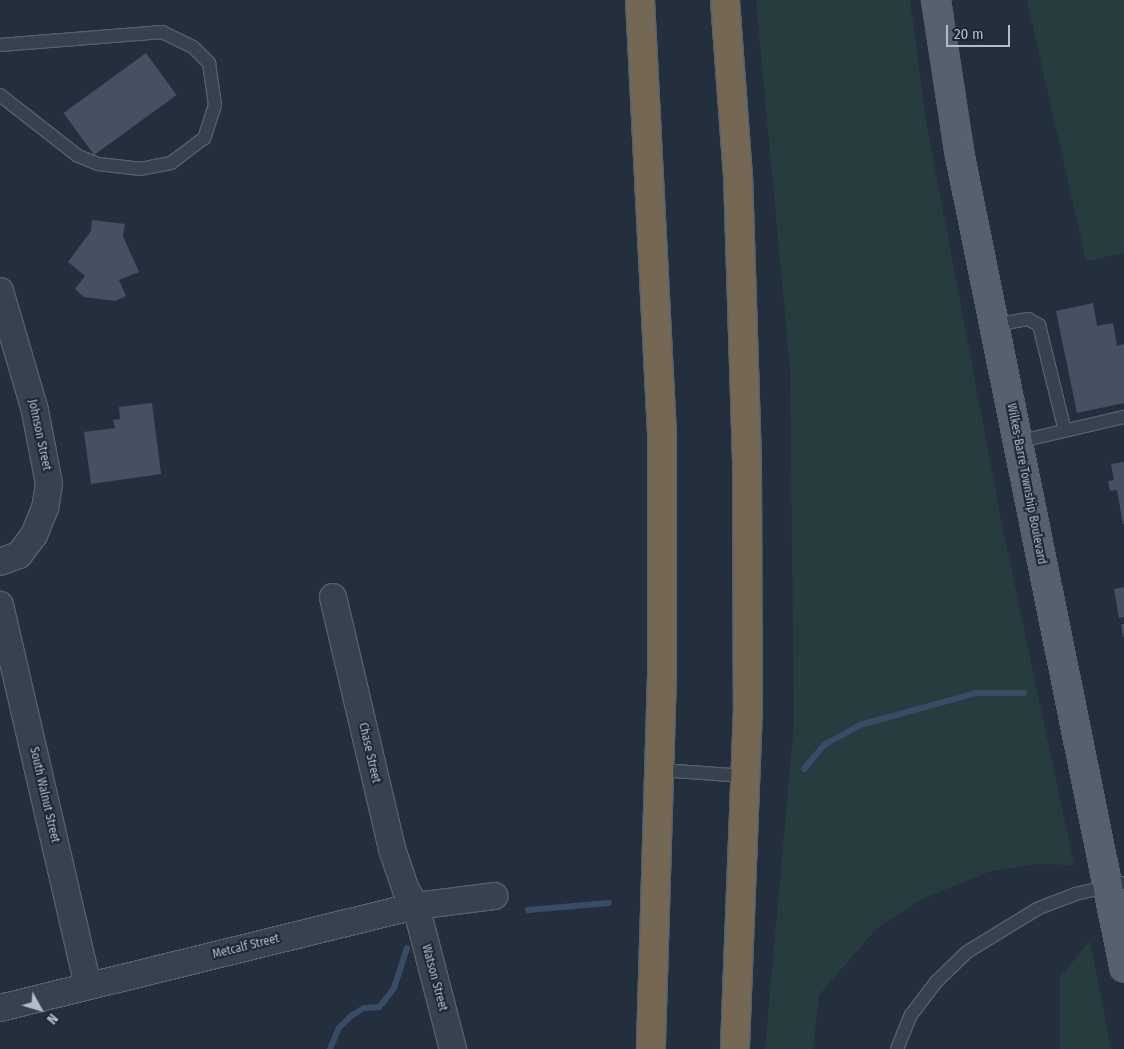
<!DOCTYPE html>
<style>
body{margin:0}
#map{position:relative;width:1124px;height:1049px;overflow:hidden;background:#242f3e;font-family:"Fira Sans Condensed",sans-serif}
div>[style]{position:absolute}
.green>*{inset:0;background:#263c3f}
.stream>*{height:6px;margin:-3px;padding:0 3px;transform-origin:3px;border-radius:3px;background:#394c67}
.building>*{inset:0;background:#455162;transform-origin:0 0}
.roads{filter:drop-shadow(1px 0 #565f6c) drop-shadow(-1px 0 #565f6c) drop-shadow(0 1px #565f6c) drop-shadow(0 -1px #565f6c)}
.lane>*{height:12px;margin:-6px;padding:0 6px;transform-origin:6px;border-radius:6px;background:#38414e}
.street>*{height:26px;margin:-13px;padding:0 13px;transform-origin:13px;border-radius:13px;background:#38414e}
.primary>*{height:28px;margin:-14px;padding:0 14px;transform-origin:14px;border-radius:14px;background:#56606e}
.highway>*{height:28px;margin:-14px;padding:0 14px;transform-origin:14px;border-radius:14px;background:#746855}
span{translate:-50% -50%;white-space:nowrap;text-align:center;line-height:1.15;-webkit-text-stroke:4px #1d2633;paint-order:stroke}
.street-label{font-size:12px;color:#b4bcc9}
.north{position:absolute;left:15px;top:984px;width:50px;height:50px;-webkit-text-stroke:4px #1d2633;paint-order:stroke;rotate:129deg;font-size:14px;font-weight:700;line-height:20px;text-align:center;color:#b4bcc9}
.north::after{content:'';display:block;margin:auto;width:18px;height:22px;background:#b4bcc9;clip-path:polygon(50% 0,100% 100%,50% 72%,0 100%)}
.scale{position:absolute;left:946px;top:25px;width:64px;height:22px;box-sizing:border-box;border:2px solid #b4bcc9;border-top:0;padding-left:6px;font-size:15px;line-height:18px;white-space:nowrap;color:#b4bcc9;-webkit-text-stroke:4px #1d2633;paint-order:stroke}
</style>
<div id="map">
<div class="green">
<i style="clip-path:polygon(756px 0,910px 0,926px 121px,1004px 535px,1074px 865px,1036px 864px,991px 871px,924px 898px,877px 928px,819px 995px,813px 1049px,765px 1049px,794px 724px,790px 368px)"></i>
<i style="clip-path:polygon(1027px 0,1124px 0,1124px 253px,1086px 261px)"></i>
<i style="clip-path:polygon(1090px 941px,1111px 1049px,1060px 1049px,1060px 977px)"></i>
</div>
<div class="stream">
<i style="left:804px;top:769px;width:31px;rotate:-50deg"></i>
<i style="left:824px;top:745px;width:41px;rotate:-29.1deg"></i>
<i style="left:860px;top:725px;width:120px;rotate:-15.4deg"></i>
<i style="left:976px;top:693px;width:48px"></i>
<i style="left:528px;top:910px;width:81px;rotate:-4.9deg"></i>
<i style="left:330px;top:1049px;width:23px;rotate:-67deg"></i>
<i style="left:339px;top:1028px;width:17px;rotate:-45deg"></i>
<i style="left:351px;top:1016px;width:15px;rotate:-32deg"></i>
<i style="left:364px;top:1008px;width:15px;rotate:-4deg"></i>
<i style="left:379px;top:1007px;width:9px;rotate:-49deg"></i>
<i style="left:385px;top:1000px;width:15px;rotate:-53deg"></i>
<i style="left:394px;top:988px;width:42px;rotate:-72deg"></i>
</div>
<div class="building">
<i style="left:146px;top:53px;width:52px;height:102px;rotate:54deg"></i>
<i style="clip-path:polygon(92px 220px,125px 224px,123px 236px,139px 272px,119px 280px,126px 296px,115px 301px,84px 297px,75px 289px,85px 276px,68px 262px,91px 231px)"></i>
<i style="clip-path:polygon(1093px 303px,1097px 326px,1113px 323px,1117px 346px,1124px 344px,1124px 403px,1077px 413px,1056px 311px)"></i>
<i style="clip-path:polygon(152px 403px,161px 474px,91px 484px,84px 432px,115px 428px,113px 420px,120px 419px,119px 407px)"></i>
<i style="clip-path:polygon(1124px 462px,1124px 524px,1123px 524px,1117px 490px,1110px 491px,1108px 481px,1114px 480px,1111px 464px)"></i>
<i style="clip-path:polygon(1124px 587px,1124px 617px,1119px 618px,1114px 589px)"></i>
<i style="clip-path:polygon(1121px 624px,1124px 624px,1124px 636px,1123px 637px)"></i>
</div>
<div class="roads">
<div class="lane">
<i style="left:0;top:45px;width:163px;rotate:-4.6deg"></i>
<i style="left:162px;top:32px;width:34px;rotate:26deg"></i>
<i style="left:193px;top:47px;width:23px;rotate:45deg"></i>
<i style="left:209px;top:63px;width:42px;rotate:81.9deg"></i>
<i style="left:215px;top:105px;width:35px;rotate:108deg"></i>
<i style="left:204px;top:138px;width:41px;rotate:142.9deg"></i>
<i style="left:171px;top:163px;width:31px;rotate:169deg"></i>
<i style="left:141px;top:169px;width:43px;rotate:-173.4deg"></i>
<i style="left:98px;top:164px;width:22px;rotate:-158deg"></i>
<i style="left:78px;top:156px;width:99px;rotate:-142deg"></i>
<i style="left:994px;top:325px;width:35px;rotate:-10deg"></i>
<i style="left:1028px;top:319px;width:13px;rotate:29deg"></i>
<i style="left:1039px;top:325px;width:109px;rotate:76.2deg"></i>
<i style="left:1017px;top:442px;width:110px;rotate:-13.2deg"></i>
<i style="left:660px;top:770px;width:86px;rotate:4deg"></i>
<i style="left:897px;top:1049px;width:37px;rotate:-68deg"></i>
<i style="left:911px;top:1015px;width:41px;rotate:-52.9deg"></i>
<i style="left:936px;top:982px;width:43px;rotate:-44.1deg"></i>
<i style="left:967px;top:952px;width:84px;rotate:-31.4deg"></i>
<i style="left:1039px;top:908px;width:39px;rotate:-21deg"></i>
<i style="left:1075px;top:894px;width:50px;rotate:-12.7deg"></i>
</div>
<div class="street">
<i style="left:0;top:291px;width:125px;rotate:73.7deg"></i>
<i style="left:35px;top:411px;width:74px;rotate:79.1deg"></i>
<i style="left:49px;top:484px;width:24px;rotate:99deg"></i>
<i style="left:45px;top:508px;width:29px;rotate:112deg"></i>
<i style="left:34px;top:535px;width:25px;rotate:127deg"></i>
<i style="left:19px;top:555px;width:20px;rotate:160deg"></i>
<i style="left:333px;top:597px;width:259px;rotate:76.8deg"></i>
<i style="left:392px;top:849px;width:43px;rotate:71.1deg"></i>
<i style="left:406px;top:890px;width:19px;rotate:58deg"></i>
<i style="left:416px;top:906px;width:148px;rotate:75.5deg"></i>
<i style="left:0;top:605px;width:390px;rotate:77deg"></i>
<i style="left:0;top:1008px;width:428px;rotate:-13.8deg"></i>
<i style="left:416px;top:906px;width:79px;rotate:-7.3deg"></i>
</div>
<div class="primary">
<i style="left:936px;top:0;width:153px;rotate:81.3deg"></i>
<i style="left:959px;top:151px;width:833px;rotate:78.57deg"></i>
</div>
<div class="highway">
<i style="left:640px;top:0;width:431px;rotate:87.1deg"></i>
<i style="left:662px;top:430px;width:244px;rotate:90deg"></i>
<i style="left:662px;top:674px;width:375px;rotate:91.7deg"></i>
<i style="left:725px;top:0;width:175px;rotate:85.8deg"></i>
<i style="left:738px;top:175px;width:289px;rotate:88.2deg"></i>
<i style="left:747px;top:464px;width:244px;rotate:89.8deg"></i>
<i style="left:748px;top:708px;width:341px;rotate:92.2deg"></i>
</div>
</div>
<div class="street-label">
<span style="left:39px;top:435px;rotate:78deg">Johnson Street</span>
<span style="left:1026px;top:484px;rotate:79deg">Wilkes-Barre Township Boulevard</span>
<span style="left:369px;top:753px;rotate:77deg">Chase Street</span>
<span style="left:44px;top:795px;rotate:77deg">South Walnut Street</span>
<span style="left:246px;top:947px;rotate:-14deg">Metcalf Street</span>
<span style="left:434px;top:978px;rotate:75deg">Watson Street</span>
</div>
<div class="north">N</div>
<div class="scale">20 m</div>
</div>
